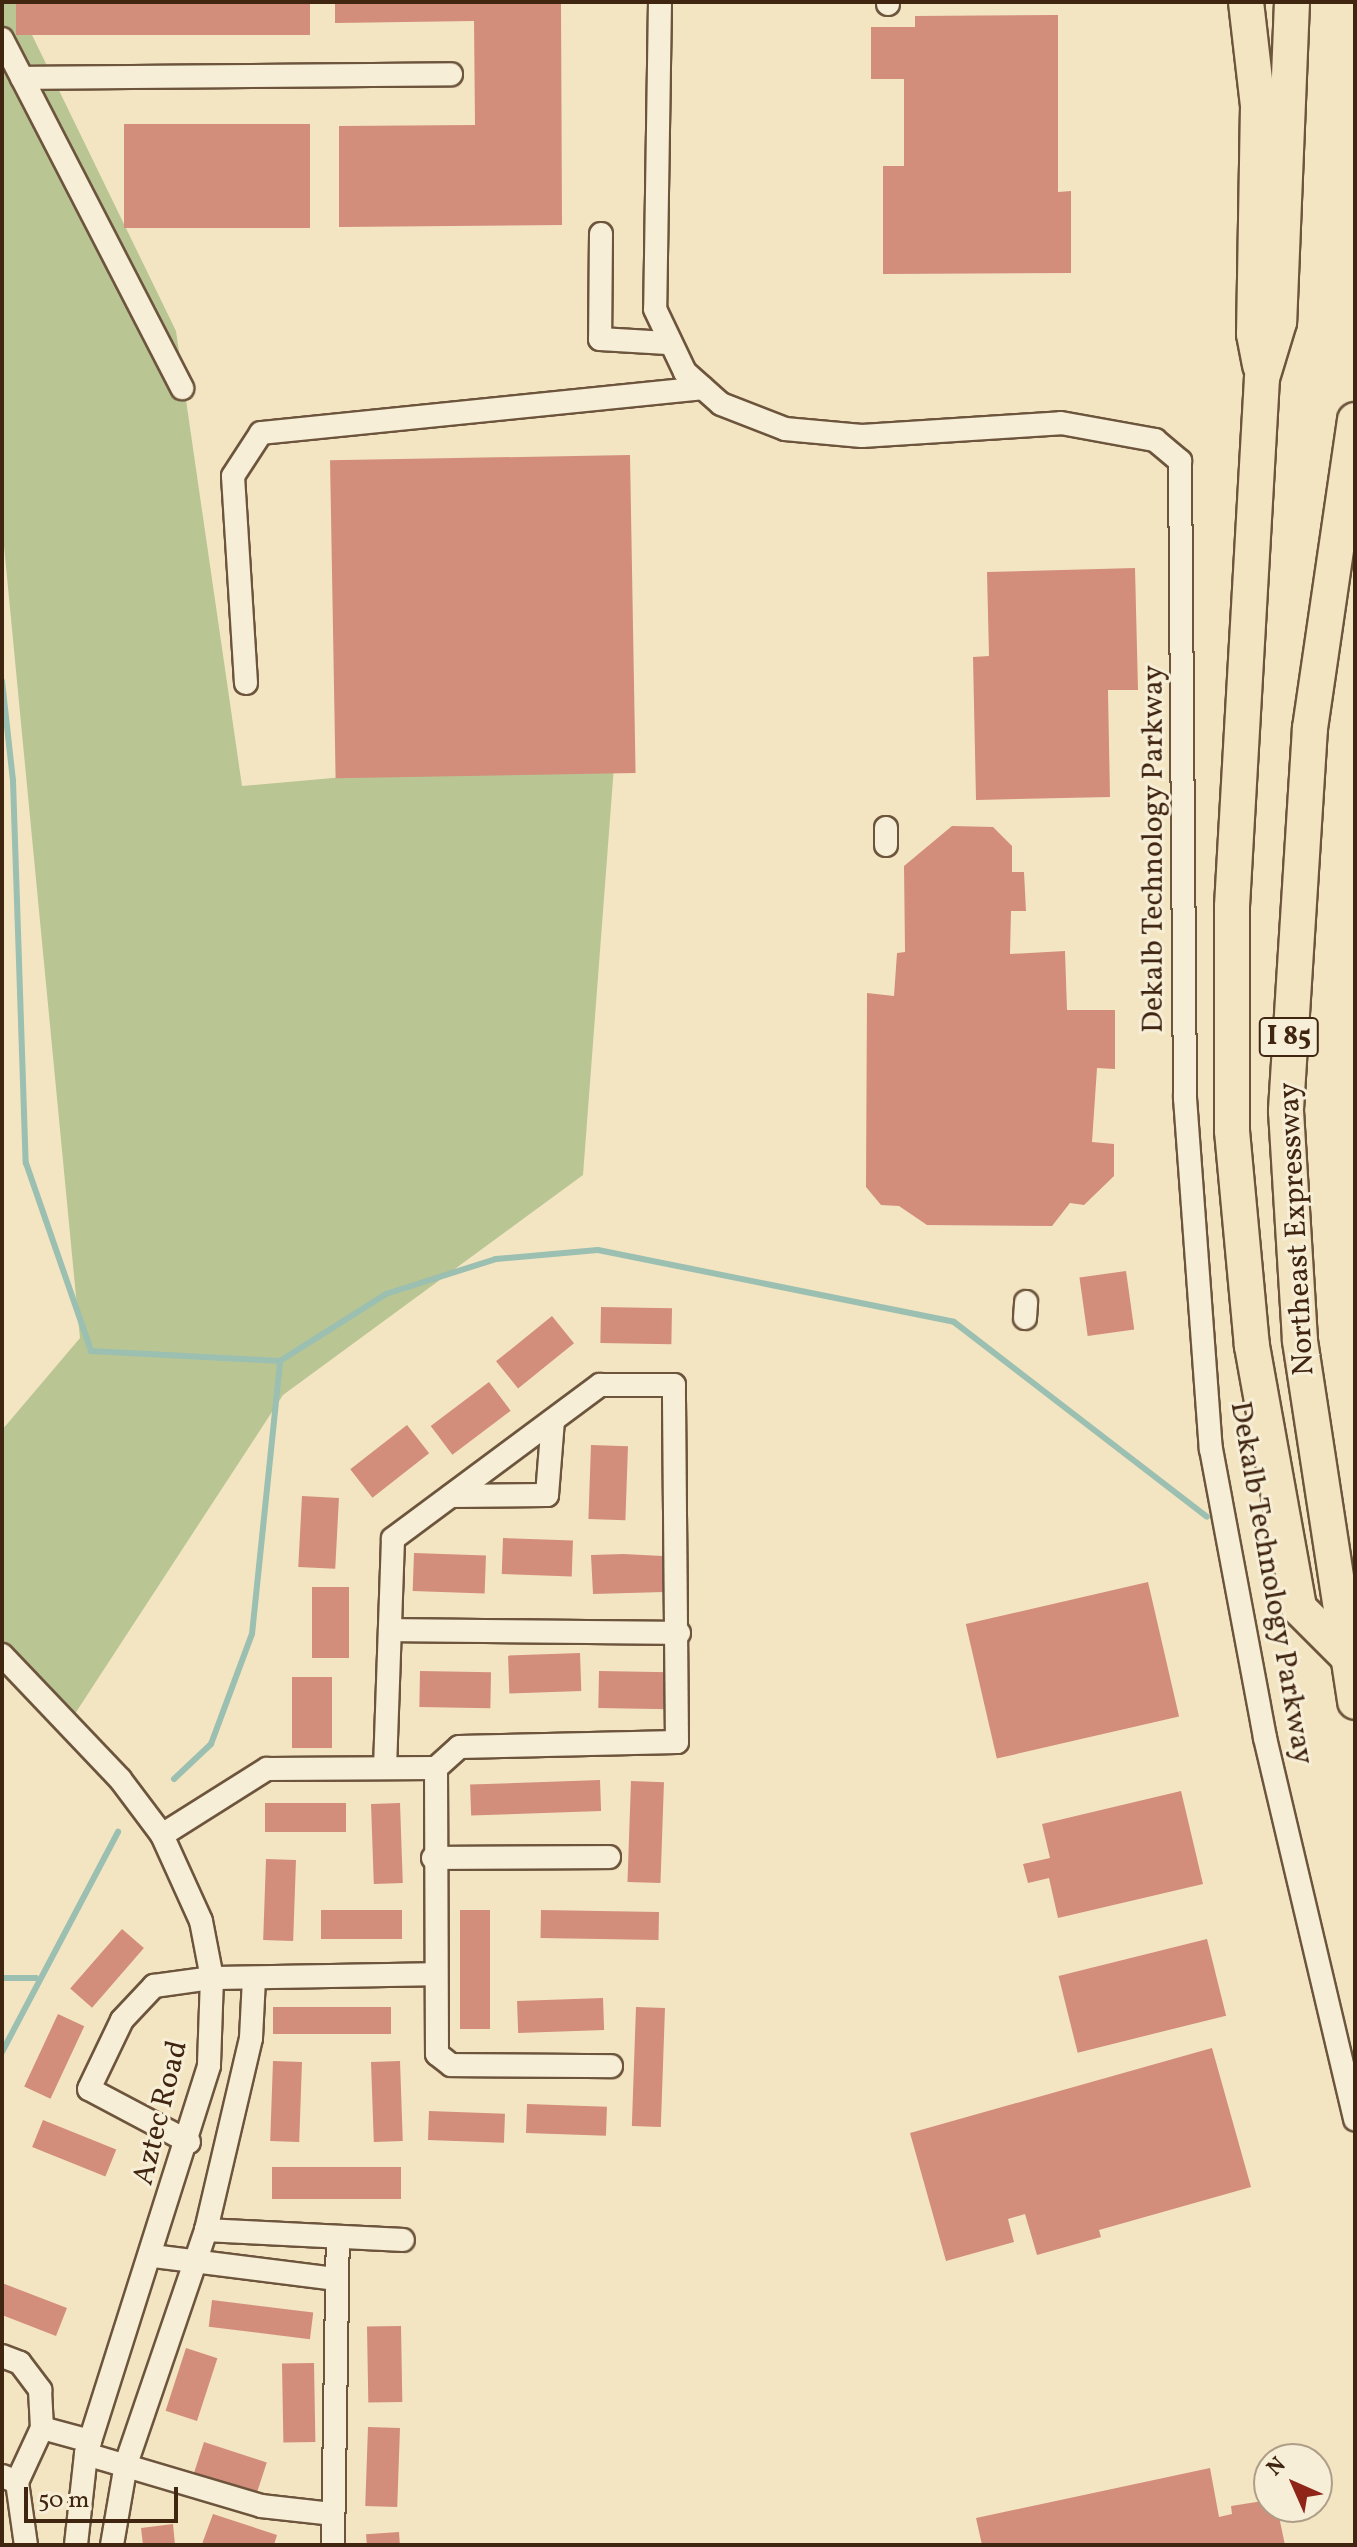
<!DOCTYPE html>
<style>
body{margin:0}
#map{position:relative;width:1357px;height:2547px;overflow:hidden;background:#f3e5c2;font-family:Vollkorn,serif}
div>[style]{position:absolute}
.green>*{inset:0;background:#bac594}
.stream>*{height:6px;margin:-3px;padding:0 3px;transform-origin:3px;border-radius:3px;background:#9bbfb1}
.building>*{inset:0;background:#d38d7b;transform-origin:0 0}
.roads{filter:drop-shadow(2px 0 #6d553d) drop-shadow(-2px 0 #6d553d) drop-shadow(0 2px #6d553d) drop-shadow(0 -2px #6d553d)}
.minor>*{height:22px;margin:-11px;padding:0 11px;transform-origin:11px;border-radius:11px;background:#f7eed7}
.highway>*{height:34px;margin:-17px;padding:0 17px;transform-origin:17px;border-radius:17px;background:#f3e5c2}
span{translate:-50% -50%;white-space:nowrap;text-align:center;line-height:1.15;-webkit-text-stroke:6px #f7eed7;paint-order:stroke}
.shield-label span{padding:2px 6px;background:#f7eed7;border:2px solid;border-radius:6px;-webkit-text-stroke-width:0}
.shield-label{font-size:28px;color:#402511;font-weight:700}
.street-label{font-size:30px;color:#402511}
.frame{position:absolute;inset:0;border:4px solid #402511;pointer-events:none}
.north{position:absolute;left:1253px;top:2443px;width:80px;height:80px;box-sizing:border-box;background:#f7eed7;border:2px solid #ae9e88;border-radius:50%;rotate:315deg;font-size:22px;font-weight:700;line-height:32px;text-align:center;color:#402511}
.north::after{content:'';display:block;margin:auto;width:28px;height:36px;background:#8f2418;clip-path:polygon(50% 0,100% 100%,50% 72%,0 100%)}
.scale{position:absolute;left:24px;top:2487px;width:154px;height:36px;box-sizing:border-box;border:4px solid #402511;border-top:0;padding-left:10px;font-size:24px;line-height:28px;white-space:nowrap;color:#402511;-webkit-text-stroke:6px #f7eed7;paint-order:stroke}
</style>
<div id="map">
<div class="green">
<i style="clip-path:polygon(2px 2px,16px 2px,176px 331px,242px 786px,615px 753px,583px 1175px,283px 1395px,67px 1726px,2px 1661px,2px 1430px,80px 1338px,2px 525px)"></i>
</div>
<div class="stream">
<i style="left:2px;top:681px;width:101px;rotate:83.7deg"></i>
<i style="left:13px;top:781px;width:382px;rotate:88.1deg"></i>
<i style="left:26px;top:1163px;width:199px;rotate:70.9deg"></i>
<i style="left:91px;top:1351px;width:189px;rotate:3deg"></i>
<i style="left:280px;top:1361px;width:125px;rotate:-32.3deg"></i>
<i style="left:386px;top:1294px;width:115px;rotate:-17.7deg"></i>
<i style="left:496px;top:1259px;width:102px;rotate:-5deg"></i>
<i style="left:598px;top:1250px;width:363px;rotate:11.4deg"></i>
<i style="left:954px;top:1322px;width:319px;rotate:37.6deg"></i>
<i style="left:174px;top:1779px;width:51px;rotate:-43.4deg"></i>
<i style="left:211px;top:1744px;width:117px;rotate:-69.6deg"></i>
<i style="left:252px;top:1634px;width:274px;rotate:-84.1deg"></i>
<i style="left:2px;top:1978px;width:34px"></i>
<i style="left:2px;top:2052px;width:249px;rotate:-62.2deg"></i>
</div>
<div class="building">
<i style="left:16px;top:2px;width:294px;height:33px"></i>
<i style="clip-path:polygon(335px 2px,561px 2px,562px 225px,339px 227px,339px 126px,475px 125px,474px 21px,335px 23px)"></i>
<i style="clip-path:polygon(1058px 15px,1058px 192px,1071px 191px,1071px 273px,883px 274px,883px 166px,904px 166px,904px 79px,871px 79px,871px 27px,915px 27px,915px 16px)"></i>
<i style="left:310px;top:124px;width:104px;height:186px;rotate:90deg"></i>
<i style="left:630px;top:455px;width:318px;height:300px;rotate:89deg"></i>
<i style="clip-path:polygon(1135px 568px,1138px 690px,1108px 690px,1110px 797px,976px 800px,973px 657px,989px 656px,987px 572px)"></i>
<i style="clip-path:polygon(952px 826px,993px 827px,1012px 846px,1012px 872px,1024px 872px,1026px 911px,1011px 911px,1010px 954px,1065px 951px,1067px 1010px,1115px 1010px,1115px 1069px,1097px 1068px,1092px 1142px,1114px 1144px,1114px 1176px,1084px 1205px,1070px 1203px,1052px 1226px,927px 1225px,899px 1206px,881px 1205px,866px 1187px,867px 993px,894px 996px,897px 953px,905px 952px,904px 866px)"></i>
<i style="left:1126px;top:1271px;width:59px;height:47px;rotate:82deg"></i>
<i style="left:601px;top:1307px;width:71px;height:36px;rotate:1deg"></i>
<i style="left:552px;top:1316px;width:35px;height:72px;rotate:51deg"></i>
<i style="left:489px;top:1382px;width:36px;height:73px;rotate:53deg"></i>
<i style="left:407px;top:1425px;width:36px;height:72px;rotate:52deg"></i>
<i style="left:591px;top:1445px;width:37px;height:74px;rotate:2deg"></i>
<i style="left:302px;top:1496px;width:37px;height:71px;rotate:3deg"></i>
<i style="left:503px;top:1538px;width:70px;height:36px;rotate:2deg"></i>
<i style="left:414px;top:1553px;width:72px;height:38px;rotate:2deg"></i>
<i style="clip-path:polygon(623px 1554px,663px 1556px,664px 1592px,593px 1594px,591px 1555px)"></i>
<i style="left:1148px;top:1582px;width:138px;height:187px;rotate:77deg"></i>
<i style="left:312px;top:1587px;width:37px;height:71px"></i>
<i style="left:580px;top:1653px;width:38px;height:72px;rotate:88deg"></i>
<i style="left:420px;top:1671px;width:71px;height:36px;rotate:1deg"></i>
<i style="left:599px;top:1671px;width:71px;height:37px;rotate:1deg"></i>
<i style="left:292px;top:1677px;width:40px;height:71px"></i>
<i style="left:600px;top:1780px;width:31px;height:130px;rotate:88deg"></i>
<i style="left:631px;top:1781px;width:33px;height:101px;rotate:2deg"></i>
<i style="clip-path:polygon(1181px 1791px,1203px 1884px,1058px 1918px,1049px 1878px,1028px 1883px,1023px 1864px,1050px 1858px,1042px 1824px)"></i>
<i style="left:346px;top:1803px;width:29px;height:81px;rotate:90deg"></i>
<i style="left:400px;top:1803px;width:80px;height:29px;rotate:88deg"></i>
<i style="left:266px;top:1859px;width:30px;height:81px;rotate:2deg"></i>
<i style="left:402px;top:1910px;width:29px;height:81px;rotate:90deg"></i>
<i style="left:460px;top:1910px;width:30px;height:119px"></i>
<i style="left:541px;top:1910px;width:118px;height:28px;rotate:1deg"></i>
<i style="left:122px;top:1929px;width:29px;height:79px;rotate:41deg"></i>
<i style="left:1207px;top:1939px;width:79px;height:153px;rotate:76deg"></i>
<i style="left:603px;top:1998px;width:32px;height:86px;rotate:88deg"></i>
<i style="left:273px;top:2007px;width:118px;height:27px"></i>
<i style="left:636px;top:2007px;width:29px;height:119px;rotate:2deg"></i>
<i style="left:58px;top:2014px;width:29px;height:80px;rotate:25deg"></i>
<i style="clip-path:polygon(1212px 2048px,1251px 2187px,1099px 2230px,1101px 2237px,1037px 2255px,1025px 2214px,1008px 2219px,1014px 2242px,946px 2261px,910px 2133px)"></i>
<i style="left:273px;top:2061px;width:29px;height:80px;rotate:2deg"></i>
<i style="left:400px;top:2061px;width:80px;height:29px;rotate:88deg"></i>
<i style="left:527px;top:2104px;width:80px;height:29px;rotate:2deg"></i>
<i style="left:429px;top:2111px;width:76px;height:29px;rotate:2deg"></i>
<i style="left:43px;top:2120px;width:79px;height:29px;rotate:22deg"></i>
<i style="left:401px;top:2167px;width:32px;height:129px;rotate:90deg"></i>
<i style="clip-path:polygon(2px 2283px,67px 2308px,56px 2336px,2px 2315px)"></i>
<i style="left:212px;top:2300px;width:102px;height:27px;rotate:7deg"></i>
<i style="left:401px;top:2326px;width:76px;height:34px;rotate:89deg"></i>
<i style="left:186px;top:2348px;width:33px;height:66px;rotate:18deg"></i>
<i style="left:314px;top:2363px;width:79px;height:32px;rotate:89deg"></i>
<i style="left:368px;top:2427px;width:32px;height:79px;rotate:2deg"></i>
<i style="left:204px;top:2442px;width:66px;height:33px;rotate:18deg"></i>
<i style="clip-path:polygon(1210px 2468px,1219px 2517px,1232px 2514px,1231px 2506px,1269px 2500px,1269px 2507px,1277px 2507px,1285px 2545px,982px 2545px,976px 2518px)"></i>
<i style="clip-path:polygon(213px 2514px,277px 2535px,274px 2545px,202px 2544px)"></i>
<i style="clip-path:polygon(173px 2524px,175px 2545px,143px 2545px,141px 2528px)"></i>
<i style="left:399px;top:2532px;width:13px;height:33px;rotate:86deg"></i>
</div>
<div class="roads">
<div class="minor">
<i style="left:660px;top:2px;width:307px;rotate:90.9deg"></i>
<i style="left:655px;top:309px;width:70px;rotate:64.5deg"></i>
<i style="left:685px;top:372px;width:48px;rotate:41.6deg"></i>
<i style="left:721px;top:404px;width:69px;rotate:21.3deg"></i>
<i style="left:785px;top:429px;width:77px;rotate:5.2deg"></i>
<i style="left:862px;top:436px;width:199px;rotate:-3.7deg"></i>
<i style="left:1061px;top:423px;width:96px;rotate:10.3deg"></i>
<i style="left:1155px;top:440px;width:33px;rotate:40deg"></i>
<i style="left:1180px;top:461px;width:637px;rotate:89.55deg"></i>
<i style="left:1185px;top:1098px;width:352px;rotate:85.8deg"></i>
<i style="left:1211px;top:1449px;width:294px;rotate:79.4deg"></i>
<i style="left:1265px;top:1738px;width:392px;rotate:76.7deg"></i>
<i style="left:888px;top:2px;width:2px;rotate:90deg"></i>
<i style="left:2px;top:39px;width:393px;rotate:62.7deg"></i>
<i style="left:22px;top:78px;width:429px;rotate:-0.5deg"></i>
<i style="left:601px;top:234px;width:105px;rotate:90.5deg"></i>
<i style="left:600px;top:339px;width:67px;rotate:3.4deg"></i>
<i style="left:246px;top:683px;width:207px;rotate:-93.6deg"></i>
<i style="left:233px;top:476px;width:51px;rotate:-56.9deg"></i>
<i style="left:261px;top:433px;width:444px;rotate:-5.8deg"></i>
<i style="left:886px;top:828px;width:17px;rotate:90deg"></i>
<i style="left:1025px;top:1318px;width:16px;rotate:-86deg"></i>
<i style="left:451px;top:1496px;width:96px;rotate:-0.6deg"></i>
<i style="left:547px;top:1495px;width:75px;rotate:-85.4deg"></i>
<i style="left:392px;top:1630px;width:287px;rotate:0.6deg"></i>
<i style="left:2px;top:1655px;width:171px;rotate:46.4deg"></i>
<i style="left:120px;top:1779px;width:70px;rotate:53.1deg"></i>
<i style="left:162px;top:1835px;width:94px;rotate:65.6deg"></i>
<i style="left:201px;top:1921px;width:58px;rotate:79.1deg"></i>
<i style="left:212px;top:1978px;width:88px;rotate:92deg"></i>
<i style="left:209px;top:2066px;width:407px;rotate:107.6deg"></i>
<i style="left:86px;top:2454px;width:92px;rotate:96.3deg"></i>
<i style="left:436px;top:1768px;width:286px;rotate:89.8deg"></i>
<i style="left:437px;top:2054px;width:18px;rotate:38deg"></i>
<i style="left:451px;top:2065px;width:160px;rotate:0.4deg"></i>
<i style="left:162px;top:1835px;width:124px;rotate:-32.2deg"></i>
<i style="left:267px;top:1769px;width:169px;rotate:-0.3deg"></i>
<i style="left:436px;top:1768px;width:31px;rotate:-42deg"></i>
<i style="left:459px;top:1747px;width:218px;rotate:-1.3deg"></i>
<i style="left:677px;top:1742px;width:357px;rotate:-90.5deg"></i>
<i style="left:674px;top:1385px;width:74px;rotate:180deg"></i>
<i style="left:600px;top:1385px;width:258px;rotate:143.4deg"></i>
<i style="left:393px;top:1539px;width:225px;rotate:92deg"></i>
<i style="left:433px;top:1858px;width:176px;rotate:-0.3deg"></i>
<i style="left:189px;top:2142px;width:113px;rotate:-152.1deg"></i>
<i style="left:89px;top:2089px;width:76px;rotate:-64.4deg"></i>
<i style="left:122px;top:2020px;width:47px;rotate:-46.7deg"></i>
<i style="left:154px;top:1986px;width:59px;rotate:-7.9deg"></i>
<i style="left:212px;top:1978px;width:223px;rotate:-1deg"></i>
<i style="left:206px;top:2230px;width:197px;rotate:-76.8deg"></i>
<i style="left:251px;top:2038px;width:60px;rotate:-87.1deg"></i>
<i style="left:153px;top:2256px;width:182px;rotate:7.2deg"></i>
<i style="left:2px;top:2356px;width:19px;rotate:21deg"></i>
<i style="left:20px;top:2363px;width:34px;rotate:53deg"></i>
<i style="left:40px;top:2390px;width:38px;rotate:87deg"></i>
<i style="left:42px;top:2428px;width:60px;rotate:114.8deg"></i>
<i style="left:17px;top:2482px;width:16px;rotate:-158deg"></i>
<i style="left:42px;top:2428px;width:50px;rotate:15.2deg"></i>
<i style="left:86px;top:2454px;width:183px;rotate:16.5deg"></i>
<i style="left:261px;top:2506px;width:71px;rotate:6.4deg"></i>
<i style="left:17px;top:2482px;width:64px;rotate:81.9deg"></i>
<i style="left:112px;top:2545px;width:82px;rotate:-80.2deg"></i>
<i style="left:126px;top:2464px;width:247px;rotate:-71.1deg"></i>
<i style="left:206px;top:2230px;width:197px;rotate:2.9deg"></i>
<i style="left:333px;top:2545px;width:305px;rotate:-89.1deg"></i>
</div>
<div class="highway">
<i style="left:1246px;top:2px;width:105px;rotate:83.4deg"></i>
<i style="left:1258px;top:106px;width:228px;rotate:91deg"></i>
<i style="left:1254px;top:334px;width:32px;rotate:79deg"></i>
<i style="left:1292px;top:2px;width:320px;rotate:92.3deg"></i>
<i style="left:1279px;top:322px;width:59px;rotate:106.9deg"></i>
<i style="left:1262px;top:378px;width:530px;rotate:93.25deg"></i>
<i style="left:1232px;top:907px;width:224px;rotate:90deg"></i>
<i style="left:1232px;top:1131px;width:216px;rotate:84.7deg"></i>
<i style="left:1252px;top:1346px;width:266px;rotate:79.8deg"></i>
<i style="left:1299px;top:1608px;width:65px;rotate:45deg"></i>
<i style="left:1355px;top:420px;width:311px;rotate:98.3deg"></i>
<i style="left:1310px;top:728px;width:384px;rotate:93.6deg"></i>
<i style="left:1286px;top:1111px;width:230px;rotate:86.5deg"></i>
<i style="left:1300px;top:1341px;width:365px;rotate:81.3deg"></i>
</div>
</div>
<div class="shield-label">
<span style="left:1289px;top:1037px">I 85</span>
</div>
<div class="street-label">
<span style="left:1154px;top:849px;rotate:-90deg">Dekalb Technology Parkway</span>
<span style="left:1297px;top:1229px;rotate:-93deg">Northeast Expressway</span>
<span style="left:1271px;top:1583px;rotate:80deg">Dekalb Technology Parkway</span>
<span style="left:161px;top:2113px;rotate:-76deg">Aztec Road</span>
</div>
<div class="frame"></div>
<div class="north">N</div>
<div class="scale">50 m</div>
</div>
